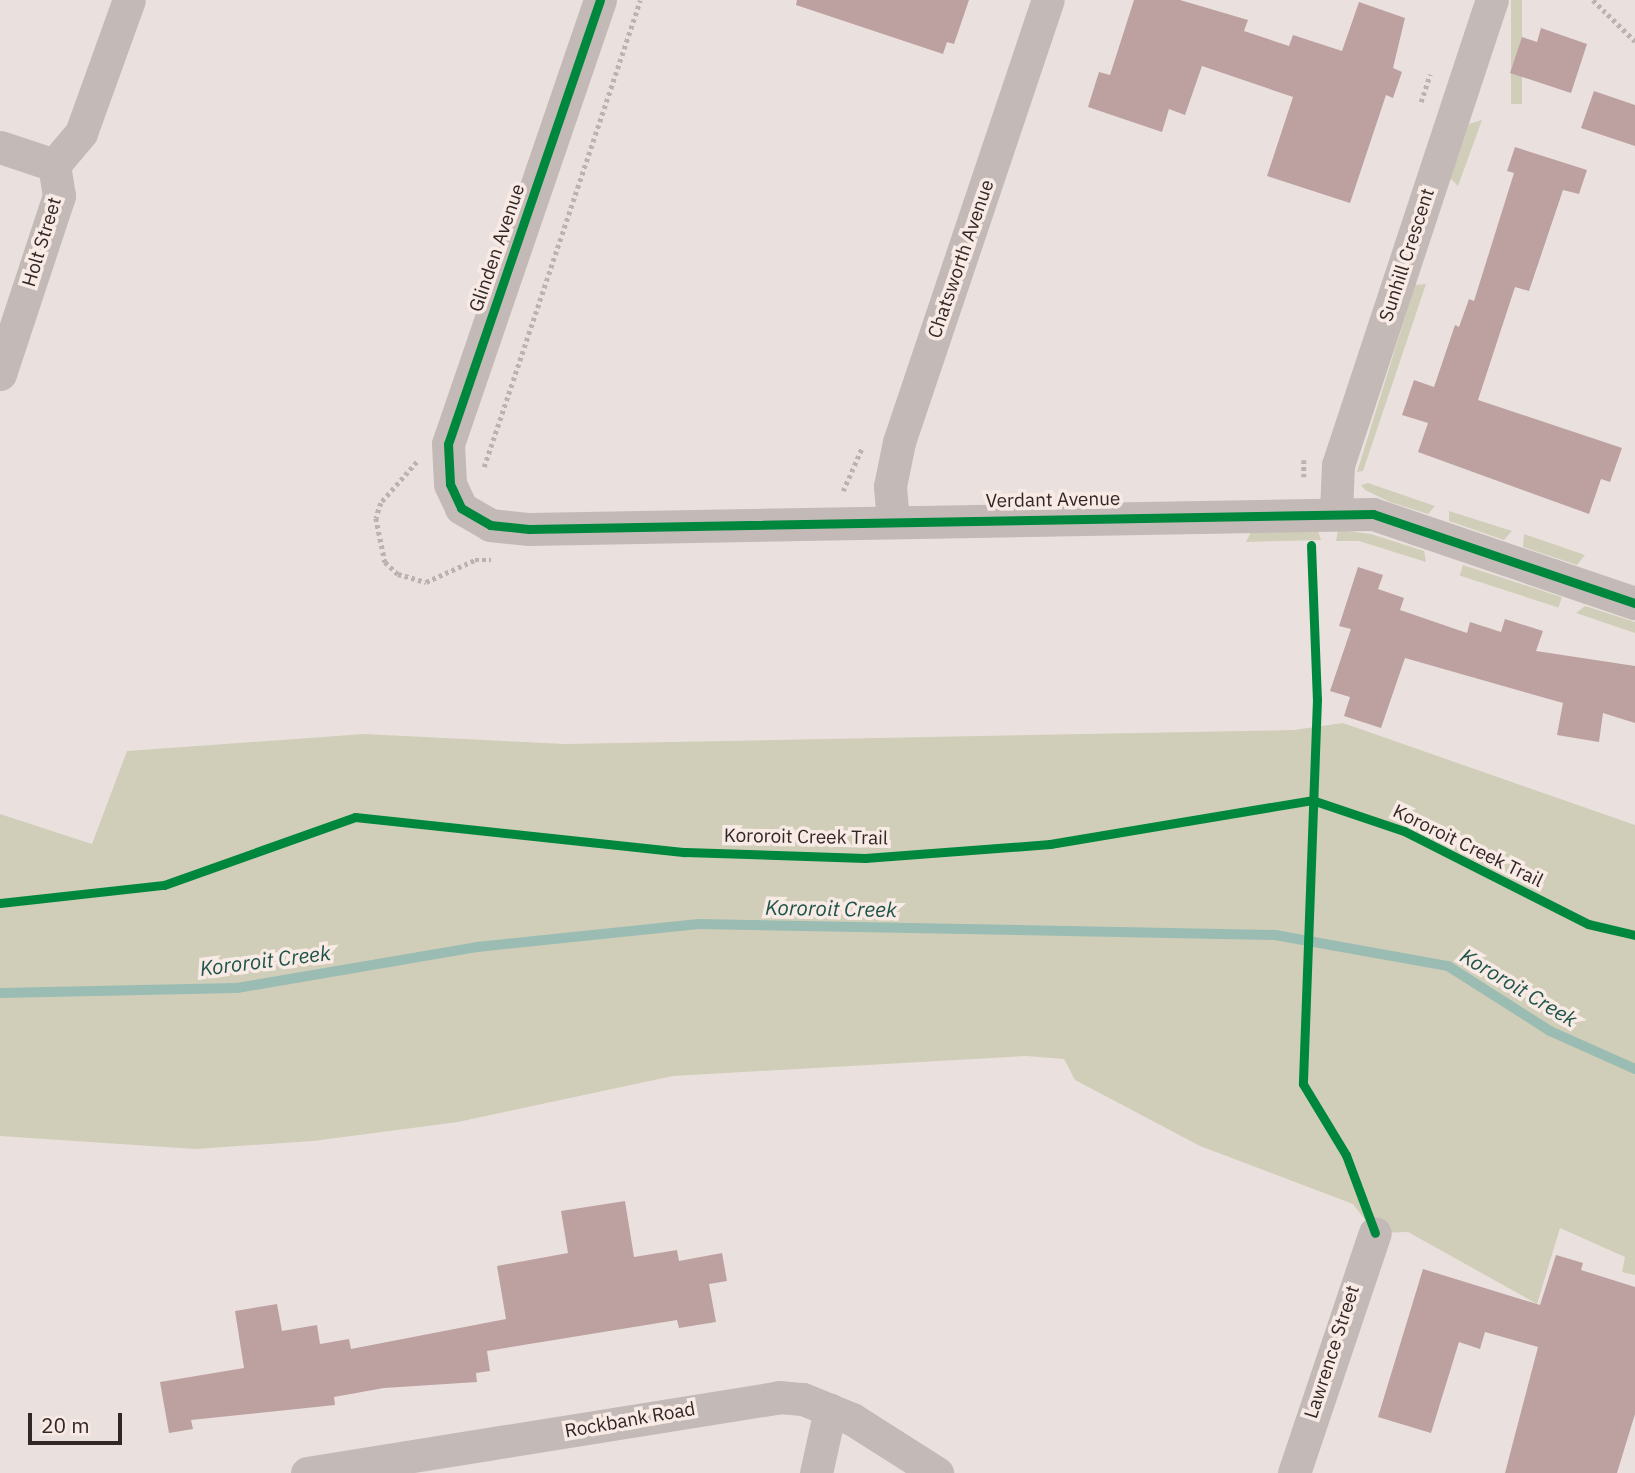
<!DOCTYPE html>
<style>
body{margin:0}
#map{position:relative;width:1635px;height:1473px;overflow:hidden;background:#eae1de;font-family:"IBM Plex Sans",sans-serif}
div>[style]{position:absolute}
.green>*{inset:0;background:#d0ceb8;transform-origin:0 0}
.stream>*{height:10px;margin:-5px;padding:0 5px;transform-origin:5px;border-radius:5px;background:#9abcb3}
.building>*{inset:0;background:#bda1a0}
.path>*{height:4.5px;margin-top:-2.25px;transform-origin:0;background:repeating-linear-gradient(90deg,#bcb2af 0 3.5px,transparent 0 7px)}
.minor>*{height:33px;margin:-16.5px;padding:0 16.5px;transform-origin:16.5px;border-radius:16.5px;background:#c3bab7}
.cycleway>*{height:9px;margin:-4.5px;padding:0 4.5px;transform-origin:4.5px;border-radius:4.5px;background:#00873e}
span{translate:-50% -50%;white-space:nowrap;text-align:center;line-height:1.15;-webkit-text-stroke:7px #f8eae4;paint-order:stroke}
.street-label{font-size:19px;color:#332726}
.water-label{font-size:21px;color:#1d5349;font-style:italic}
.scale{position:absolute;left:28px;top:1413px;width:94px;height:32px;box-sizing:border-box;border:4px solid #332726;border-top:0;padding-left:9px;font-size:21px;line-height:24px;white-space:nowrap;color:#332726;-webkit-text-stroke:5px #f8eae4;paint-order:stroke}
</style>
<div id="map">
<div class="green">
<i style="left:1511px;top:0;width:11px;height:104px"></i>
<i style="clip-path:polygon(1482px 120px,1458px 186px,1450px 178px,1469px 124px)"></i>
<i style="clip-path:polygon(1426px 284px,1363px 471px,1357px 472px,1415px 285px)"></i>
<i style="clip-path:polygon(1368px 483px,1435px 506px,1428px 514px,1390px 502px,1365px 490px,1361px 485px)"></i>
<i style="clip-path:polygon(1449px 511px,1512px 531px,1504px 540px,1449px 521px)"></i>
<i style="clip-path:polygon(1338px 530px,1371px 534px,1424px 551px,1426px 562px,1359px 541px,1336px 541px)"></i>
<i style="clip-path:polygon(1318px 531px,1321px 540px,1246px 542px,1251px 532px)"></i>
<i style="clip-path:polygon(1524px 534px,1585px 555px,1577px 565px,1523px 547px)"></i>
<i style="left:1463px;top:565px;width:104px;height:11px;rotate:18deg"></i>
<i style="clip-path:polygon(1585px 606px,1635px 622px,1635px 633px,1576px 613px)"></i>
<i style="clip-path:polygon(1343px 723px,1635px 825px,1635px 1275px,1622px 1272px,1625px 1257px,1560px 1228px,1537px 1304px,1408px 1232px,1375px 1233px,1353px 1204px,1200px 1146px,1075px 1080px,1064px 1059px,1026px 1056px,673px 1076px,458px 1122px,313px 1141px,195px 1149px,0 1136px,0 814px,92px 844px,127px 751px,364px 734px,565px 744px,1294px 730px)"></i>
</div>
<div class="stream">
<i style="left:0;top:993px;width:237px;rotate:-1.2deg"></i>
<i style="left:237px;top:988px;width:243px;rotate:-9.7deg"></i>
<i style="left:477px;top:947px;width:223px;rotate:-5.9deg"></i>
<i style="left:699px;top:924px;width:576px;rotate:1.09deg"></i>
<i style="left:1275px;top:935px;width:176px;rotate:10.2deg"></i>
<i style="left:1448px;top:966px;width:121px;rotate:32.5deg"></i>
<i style="left:1550px;top:1031px;width:93px;rotate:24.1deg"></i>
</div>
<div class="building">
<i style="clip-path:polygon(797px 0,969px 0,954px 44px,947px 42px,943px 54px,796px 5px)"></i>
<i style="clip-path:polygon(1134px 0,1180px 0,1248px 20px,1244px 31px,1289px 46px,1293px 35px,1342px 51px,1359px 2px,1405px 18px,1393px 68px,1402px 72px,1393px 98px,1386px 95px,1350px 203px,1267px 176px,1293px 97px,1202px 66px,1185px 115px,1169px 109px,1162px 132px,1088px 107px,1099px 72px,1110px 75px)"></i>
<i style="clip-path:polygon(1541px 28px,1587px 44px,1571px 93px,1510px 73px,1522px 37px,1537px 42px)"></i>
<i style="clip-path:polygon(1594px 91px,1635px 105px,1635px 146px,1581px 128px)"></i>
<i style="clip-path:polygon(1515px 147px,1587px 170px,1579px 194px,1563px 190px,1529px 291px,1515px 287px,1478px 400px,1622px 448px,1610px 482px,1601px 479px,1589px 514px,1418px 452px,1428px 423px,1402px 415px,1414px 380px,1434px 387px,1455px 325px,1459px 327px,1469px 299px,1474px 301px,1514px 173px,1507px 171px)"></i>
<i style="clip-path:polygon(1358px 567px,1383px 575px,1378px 589px,1404px 598px,1400px 610px,1467px 633px,1470px 622px,1501px 632px,1505px 619px,1543px 631px,1536px 651px,1635px 666px,1635px 723px,1603px 713px,1599px 742px,1557px 735px,1563px 703px,1405px 658px,1381px 728px,1344px 716px,1350px 697px,1330px 691px,1351px 629px,1339px 626px)"></i>
<i style="clip-path:polygon(625px 1201px,634px 1257px,677px 1250px,679px 1261px,722px 1253px,727px 1281px,709px 1284px,716px 1322px,679px 1328px,677px 1320px,487px 1351px,490px 1371px,476px 1373px,477px 1382px,384px 1388px,334px 1397px,335px 1405px,191px 1420px,193px 1429px,169px 1433px,160px 1382px,244px 1368px,235px 1311px,277px 1304px,282px 1331px,317px 1325px,320px 1344px,349px 1339px,351px 1349px,506px 1319px,497px 1266px,568px 1253px,561px 1211px)"></i>
<i style="clip-path:polygon(1556px 1255px,1583px 1263px,1581px 1270px,1635px 1287px,1635px 1414px,1617px 1473px,1505px 1473px,1538px 1347px,1485px 1332px,1480px 1349px,1459px 1342px,1431px 1433px,1378px 1417px,1423px 1269px,1540px 1305px)"></i>
</div>
<div class="path">
<i style="left:1593px;top:0;width:59px;rotate:44.3deg"></i>
<i style="left:1421px;top:102px;width:29px;rotate:-72deg"></i>
<i style="left:1304px;top:460px;width:17px;rotate:90deg"></i>
<i style="left:417px;top:462px;width:55px;rotate:131.3deg"></i>
<i style="left:381px;top:503px;width:16px;rotate:108deg"></i>
<i style="left:376px;top:518px;width:45px;rotate:78.4deg"></i>
<i style="left:385px;top:562px;width:18px;rotate:43deg"></i>
<i style="left:398px;top:574px;width:29px;rotate:16deg"></i>
<i style="left:426px;top:582px;width:54px;rotate:-24.2deg"></i>
<i style="left:475px;top:560px;width:16px"></i>
<i style="left:484px;top:467px;width:492px;rotate:-71.5deg"></i>
<i style="left:843px;top:491px;width:47px;rotate:-66.2deg"></i>
</div>
<div class="minor">
<i style="left:600px;top:0;width:469px;rotate:108.9deg"></i>
<i style="left:448px;top:444px;width:40px;rotate:87.1deg"></i>
<i style="left:450px;top:484px;width:26px;rotate:65deg"></i>
<i style="left:461px;top:508px;width:34px;rotate:30deg"></i>
<i style="left:490px;top:525px;width:39px;rotate:6deg"></i>
<i style="left:529px;top:529px;width:844px;rotate:-1.02deg"></i>
<i style="left:1373px;top:514px;width:277px;rotate:18.8deg"></i>
<i style="left:0;top:147px;width:57px;rotate:18.4deg"></i>
<i style="left:0;top:374px;width:188px;rotate:-71.7deg"></i>
<i style="left:59px;top:196px;width:31px;rotate:-99deg"></i>
<i style="left:54px;top:165px;width:42px;rotate:-49.8deg"></i>
<i style="left:81px;top:133px;width:141px;rotate:-70.2deg"></i>
<i style="left:1336px;top:512px;width:47px;rotate:-87.6deg"></i>
<i style="left:1338px;top:465px;width:490px;rotate:-71.7deg"></i>
<i style="left:893px;top:521px;width:35px;rotate:-95deg"></i>
<i style="left:890px;top:486px;width:45px;rotate:-78.4deg"></i>
<i style="left:899px;top:442px;width:466px;rotate:-71.4deg"></i>
<i style="left:307px;top:1473px;width:478px;rotate:-9.1deg"></i>
<i style="left:779px;top:1397px;width:24px;rotate:5deg"></i>
<i style="left:803px;top:1399px;width:53px;rotate:22.2deg"></i>
<i style="left:852px;top:1419px;width:101px;rotate:32.4deg"></i>
<i style="left:816px;top:1473px;width:65px;rotate:-77.5deg"></i>
<i style="left:1294px;top:1473px;width:253px;rotate:-71.4deg"></i>
</div>
<div class="cycleway">
<i style="left:600px;top:0;width:469px;rotate:108.9deg"></i>
<i style="left:448px;top:444px;width:40px;rotate:87.1deg"></i>
<i style="left:450px;top:484px;width:26px;rotate:65deg"></i>
<i style="left:461px;top:508px;width:34px;rotate:30deg"></i>
<i style="left:490px;top:525px;width:39px;rotate:6deg"></i>
<i style="left:529px;top:529px;width:844px;rotate:-1.02deg"></i>
<i style="left:1373px;top:514px;width:277px;rotate:18.8deg"></i>
<i style="left:1311px;top:545px;width:154px;rotate:87.8deg"></i>
<i style="left:1317px;top:699px;width:385px;rotate:92.1deg"></i>
<i style="left:1303px;top:1084px;width:83px;rotate:58.8deg"></i>
<i style="left:1346px;top:1155px;width:83px;rotate:69.6deg"></i>
<i style="left:0;top:903px;width:165px;rotate:-6.3deg"></i>
<i style="left:164px;top:885px;width:203px;rotate:-19.6deg"></i>
<i style="left:355px;top:817px;width:332px;rotate:6.1deg"></i>
<i style="left:685px;top:852px;width:180px;rotate:1.9deg"></i>
<i style="left:865px;top:858px;width:186px;rotate:-4.3deg"></i>
<i style="left:1050px;top:844px;width:266px;rotate:-9.5deg"></i>
<i style="left:1312px;top:800px;width:97px;rotate:18.6deg"></i>
<i style="left:1404px;top:831px;width:206px;rotate:26.8deg"></i>
<i style="left:1588px;top:924px;width:48px;rotate:13.2deg"></i>
</div>
<div class="street-label">
<span style="left:42px;top:242px;rotate:-73deg">Holt Street</span>
<span style="left:497px;top:248px;rotate:-71deg">Glinden Avenue</span>
<span style="left:1407px;top:255px;rotate:-72deg">Sunhill Crescent</span>
<span style="left:961px;top:259px;rotate:-71deg">Chatsworth Avenue</span>
<span style="left:1053px;top:500px;rotate:-1deg">Verdant Avenue</span>
<span style="left:806px;top:837px;rotate:1deg">Kororoit Creek Trail</span>
<span style="left:1468px;top:846px;rotate:26deg">Kororoit Creek Trail</span>
<span style="left:1332px;top:1352px;rotate:-72deg">Lawrence Street</span>
<span style="left:630px;top:1420px;rotate:-10deg">Rockbank Road</span>
</div>
<div class="water-label">
<span style="left:831px;top:908px;rotate:1deg">Kororoit Creek</span>
<span style="left:265px;top:960px;rotate:-7deg">Kororoit Creek</span>
<span style="left:1519px;top:987px;rotate:31deg">Kororoit Creek</span>
</div>
<div class="scale">20 m</div>
</div>
